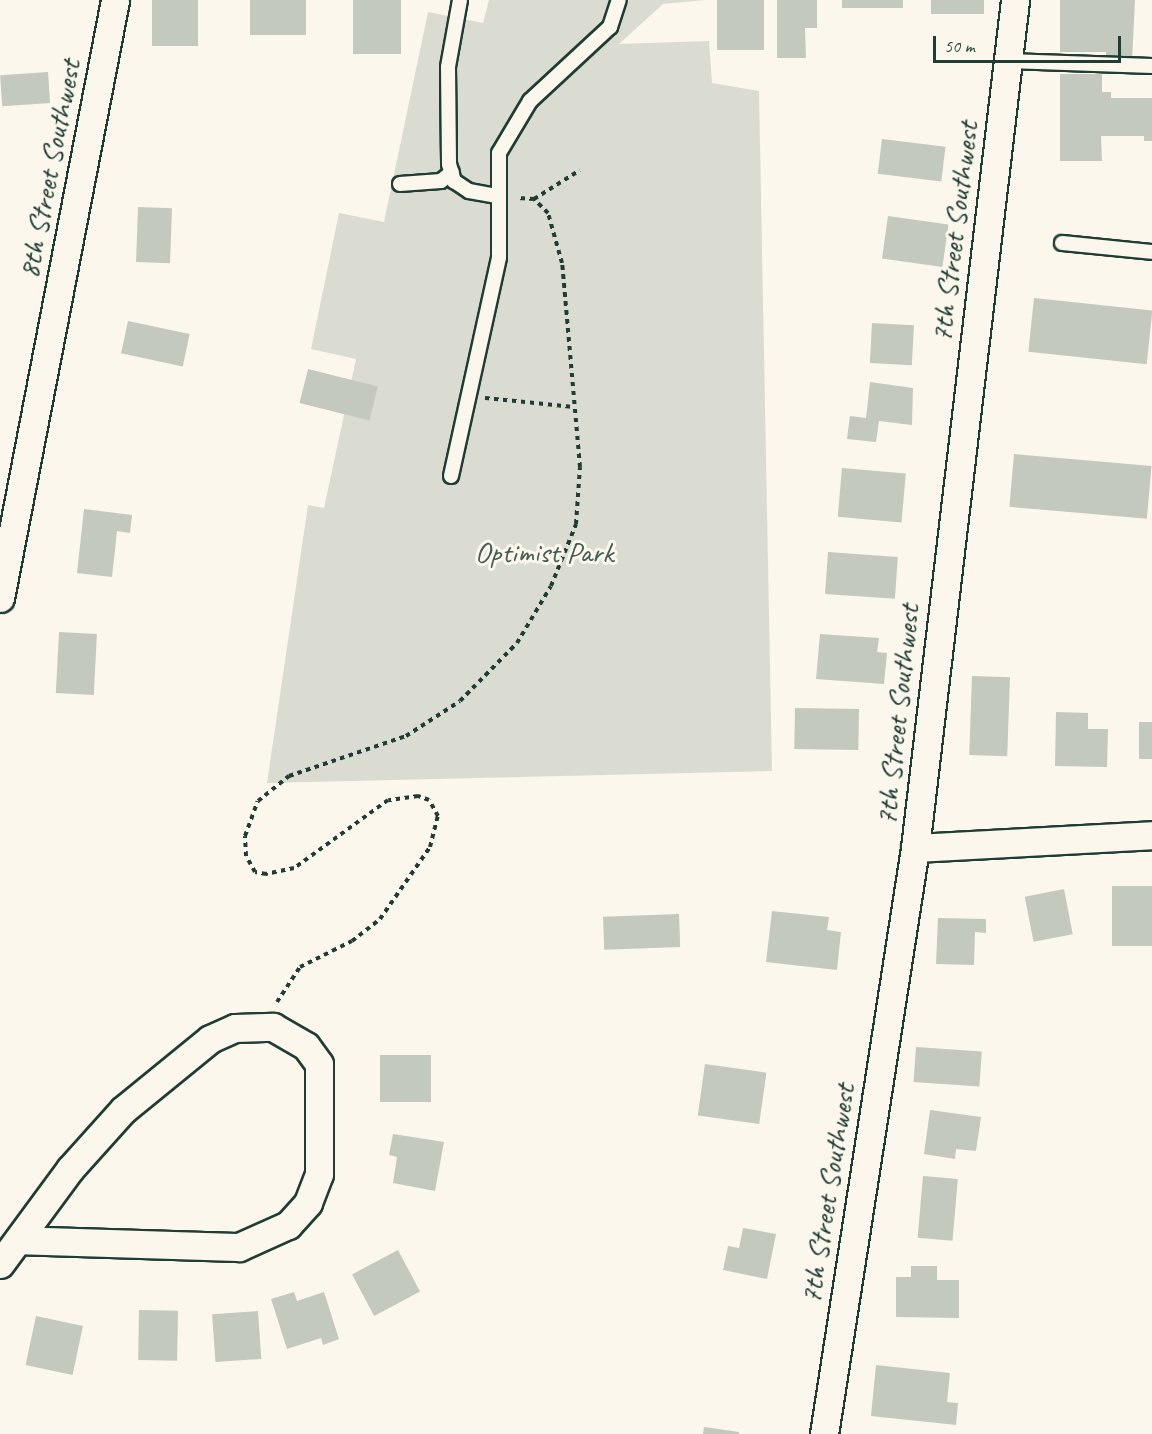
<!DOCTYPE html>
<style>
body{margin:0}
#map{position:relative;width:1152px;height:1434px;overflow:hidden;background:#fbf7ec;font-family:Caveat,sans-serif}
div>[style]{position:absolute}
.green>*{inset:0;background:#dbdcd1}
.building>*{inset:0;background:#c4c9be;transform-origin:0 0}
.path>*{height:4px;margin-top:-2px;transform-origin:0;background:repeating-linear-gradient(90deg,#1f3d34 0 4.5px,transparent 0 9px)}
.roads{filter:drop-shadow(2px 0 #1f3d34) drop-shadow(-2px 0 #1f3d34) drop-shadow(0 2px #1f3d34) drop-shadow(0 -2px #1f3d34)}
.lane>*{height:14px;margin:-7px;padding:0 7px;transform-origin:7px;border-radius:7px;background:#fbf7ec}
.street>*{height:27px;margin:-13.5px;padding:0 13.5px;transform-origin:13.5px;border-radius:13.5px;background:#fbf7ec}
span{translate:-50% -50%;white-space:nowrap;text-align:center;line-height:1.15;-webkit-text-stroke:6px #fbf7ec;paint-order:stroke}
.street-label{font-size:30px;color:#1f3d34}
.park-label{font-size:30px;color:#455d53}
.scale{position:absolute;left:933px;top:36px;width:188px;height:27px;box-sizing:border-box;border:3px solid #1f3d34;border-top:0;padding-left:8px;font-size:18px;line-height:21px;white-space:nowrap;color:#1f3d34;-webkit-text-stroke:4px #fbf7ec;paint-order:stroke}
</style>
<div id="map">
<div class="green">
<i style="clip-path:polygon(489px 0,705px 0,663px 4px,619px 44px,709px 41px,712px 83px,759px 91px,772px 771px,267px 783px,308px 505px,324px 508px,356px 359px,311px 349px,339px 213px,384px 222px,428px 12px,483px 23px)"></i>
</div>
<div class="building">
<i style="left:152px;top:0;width:46px;height:46px"></i>
<i style="left:250px;top:0;width:56px;height:35px"></i>
<i style="left:353px;top:0;width:48px;height:54px"></i>
<i style="left:717px;top:0;width:47px;height:50px"></i>
<i style="clip-path:polygon(777px 0,817px 0,817px 28px,805px 28px,806px 58px,777px 58px)"></i>
<i style="left:842px;top:0;width:61px;height:8px"></i>
<i style="left:931px;top:0;width:53px;height:14px"></i>
<i style="clip-path:polygon(1060px 0,1135px 0,1132px 62px,1106px 62px,1106px 52px,1060px 52px)"></i>
<i style="left:48px;top:72px;width:31px;height:48px;rotate:86deg"></i>
<i style="clip-path:polygon(1060px 74px,1102px 74px,1102px 92px,1111px 92px,1111px 98px,1152px 98px,1152px 141px,1144px 141px,1144px 136px,1101px 136px,1102px 161px,1060px 161px)"></i>
<i style="left:882px;top:139px;width:64px;height:35px;rotate:7deg"></i>
<i style="left:138px;top:207px;width:34px;height:55px;rotate:2deg"></i>
<i style="left:888px;top:216px;width:61px;height:43px;rotate:8deg"></i>
<i style="left:1034px;top:298px;width:119px;height:54px;rotate:6deg"></i>
<i style="left:128px;top:321px;width:63px;height:33px;rotate:12deg"></i>
<i style="left:872px;top:323px;width:42px;height:40px;rotate:3deg"></i>
<i style="left:308px;top:369px;width:72px;height:35px;rotate:14deg"></i>
<i style="clip-path:polygon(870px 382px,913px 388px,912px 425px,879px 421px,876px 442px,847px 439px,850px 416px,866px 418px)"></i>
<i style="left:1014px;top:454px;width:138px;height:53px;rotate:5deg"></i>
<i style="left:842px;top:468px;width:64px;height:49px;rotate:5deg"></i>
<i style="clip-path:polygon(84px 509px,132px 515px,130px 533px,117px 531px,112px 577px,77px 573px)"></i>
<i style="left:828px;top:552px;width:70px;height:42px;rotate:4deg"></i>
<i style="left:59px;top:632px;width:38px;height:61px;rotate:3deg"></i>
<i style="clip-path:polygon(820px 634px,879px 638px,877px 652px,887px 653px,884px 684px,816px 679px)"></i>
<i style="left:972px;top:676px;width:38px;height:79px;rotate:2deg"></i>
<i style="left:795px;top:708px;width:64px;height:41px;rotate:1deg"></i>
<i style="clip-path:polygon(1056px 712px,1088px 713px,1088px 729px,1108px 729px,1107px 767px,1055px 766px)"></i>
<i style="left:1152px;top:722px;width:37px;height:13px;rotate:90deg"></i>
<i style="left:1112px;top:886px;width:40px;height:60px"></i>
<i style="left:1064px;top:889px;width:46px;height:40px;rotate:79deg"></i>
<i style="clip-path:polygon(772px 911px,829px 917px,827px 930px,841px 932px,837px 970px,766px 962px)"></i>
<i style="left:679px;top:914px;width:33px;height:76px;rotate:88deg"></i>
<i style="clip-path:polygon(938px 918px,986px 919px,986px 933px,975px 932px,974px 965px,936px 964px)"></i>
<i style="left:916px;top:1047px;width:66px;height:35px;rotate:4deg"></i>
<i style="left:380px;top:1055px;width:51px;height:47px"></i>
<i style="left:705px;top:1064px;width:62px;height:52px;rotate:8deg"></i>
<i style="clip-path:polygon(930px 1110px,981px 1117px,976px 1151px,956px 1149px,955px 1159px,924px 1154px)"></i>
<i style="clip-path:polygon(393px 1134px,444px 1142px,435px 1191px,393px 1183px,397px 1157px,389px 1155px)"></i>
<i style="left:923px;top:1176px;width:35px;height:62px;rotate:5deg"></i>
<i style="clip-path:polygon(743px 1228px,776px 1234px,767px 1279px,723px 1270px,728px 1246px,739px 1248px)"></i>
<i style="left:398px;top:1250px;width:47px;height:52px;rotate:62deg"></i>
<i style="clip-path:polygon(911px 1266px,937px 1266px,937px 1280px,959px 1280px,959px 1318px,896px 1317px,896px 1277px,911px 1277px)"></i>
<i style="clip-path:polygon(294px 1292px,297px 1301px,324px 1292px,339px 1339px,323px 1345px,321px 1338px,287px 1349px,271px 1299px)"></i>
<i style="left:139px;top:1310px;width:39px;height:50px;rotate:1deg"></i>
<i style="left:258px;top:1311px;width:48px;height:46px;rotate:86deg"></i>
<i style="left:36px;top:1316px;width:48px;height:50px;rotate:12deg"></i>
<i style="clip-path:polygon(876px 1365px,950px 1373px,947px 1402px,958px 1403px,956px 1425px,871px 1416px)"></i>
<i style="clip-path:polygon(704px 1427px,739px 1432px,739px 1434px,703px 1434px)"></i>
</div>
<div class="path">
<i style="left:534px;top:199px;width:54px;rotate:-32.2deg"></i>
<i style="left:485px;top:398px;width:89px;rotate:5.8deg"></i>
<i style="left:277px;top:1002px;width:42px;rotate:-56.7deg"></i>
<i style="left:300px;top:967px;width:58px;rotate:-26.6deg"></i>
<i style="left:352px;top:941px;width:36px;rotate:-38deg"></i>
<i style="left:380px;top:919px;width:88px;rotate:-55.2deg"></i>
<i style="left:430px;top:847px;width:32px;rotate:-76deg"></i>
<i style="left:438px;top:816px;width:18px;rotate:-119deg"></i>
<i style="left:429px;top:800px;width:12px;rotate:-160deg"></i>
<i style="left:418px;top:796px;width:30px;rotate:172deg"></i>
<i style="left:388px;top:800px;width:116px;rotate:144.1deg"></i>
<i style="left:294px;top:868px;width:29px;rotate:168deg"></i>
<i style="left:266px;top:874px;width:11px;rotate:-170deg"></i>
<i style="left:255px;top:872px;width:18px;rotate:-119deg"></i>
<i style="left:246px;top:856px;width:20px;rotate:-93deg"></i>
<i style="left:245px;top:836px;width:37px;rotate:-70deg"></i>
<i style="left:258px;top:801px;width:40px;rotate:-39deg"></i>
<i style="left:289px;top:776px;width:124px;rotate:-18.9deg"></i>
<i style="left:406px;top:736px;width:64px;rotate:-32.9deg"></i>
<i style="left:460px;top:701px;width:81px;rotate:-45.5deg"></i>
<i style="left:517px;top:643px;width:66px;rotate:-59.2deg"></i>
<i style="left:551px;top:586px;width:67px;rotate:-68deg"></i>
<i style="left:576px;top:524px;width:57px;rotate:-86deg"></i>
<i style="left:580px;top:467px;width:205px;rotate:-95deg"></i>
<i style="left:562px;top:263px;width:52px;rotate:-105.6deg"></i>
<i style="left:548px;top:213px;width:20px;rotate:-135deg"></i>
<i style="left:534px;top:199px;width:16px;rotate:-176deg"></i>
</div>
<div class="roads">
<div class="lane">
<i style="left:460px;top:0;width:68px;rotate:100.2deg"></i>
<i style="left:448px;top:67px;width:97px;rotate:89.4deg"></i>
<i style="left:449px;top:164px;width:18px;rotate:74deg"></i>
<i style="left:454px;top:181px;width:18px;rotate:34deg"></i>
<i style="left:469px;top:191px;width:29px;rotate:10deg"></i>
<i style="left:1008px;top:61px;width:144px;rotate:2deg"></i>
<i style="left:400px;top:184px;width:41px;rotate:-4.2deg"></i>
<i style="left:441px;top:181px;width:14px;rotate:-39deg"></i>
<i style="left:1062px;top:243px;width:90px;rotate:5.7deg"></i>
<i style="left:451px;top:476px;width:224px;rotate:-77.6deg"></i>
<i style="left:499px;top:257px;width:104px;rotate:-90deg"></i>
<i style="left:499px;top:153px;width:61px;rotate:-59.2deg"></i>
<i style="left:530px;top:101px;width:109px;rotate:-42.8deg"></i>
<i style="left:610px;top:27px;width:28px;rotate:-72deg"></i>
</div>
<div class="street">
<i style="left:0;top:598px;width:609px;rotate:-79.11deg"></i>
<i style="left:915px;top:848px;width:237px;rotate:-3.1deg"></i>
<i style="left:0;top:1264px;width:118px;rotate:-53.6deg"></i>
<i style="left:70px;top:1169px;width:79px;rotate:-48.1deg"></i>
<i style="left:123px;top:1110px;width:112px;rotate:-39.2deg"></i>
<i style="left:210px;top:1039px;width:27px;rotate:-24deg"></i>
<i style="left:235px;top:1028px;width:38px;rotate:-2deg"></i>
<i style="left:273px;top:1027px;width:38px;rotate:30deg"></i>
<i style="left:306px;top:1046px;width:22px;rotate:54deg"></i>
<i style="left:319px;top:1064px;width:110px;rotate:90deg"></i>
<i style="left:319px;top:1174px;width:31px;rotate:111deg"></i>
<i style="left:308px;top:1203px;width:30px;rotate:132deg"></i>
<i style="left:288px;top:1225px;width:54px;rotate:155.8deg"></i>
<i style="left:239px;top:1247px;width:220px;rotate:-178.2deg"></i>
<i style="left:824px;top:1434px;width:593px;rotate:-81.17deg"></i>
<i style="left:915px;top:848px;width:854px;rotate:-83.27deg"></i>
</div>
</div>
<div class="street-label">
<span style="left:49px;top:169px;rotate:-79deg">8th Street Southwest</span>
<span style="left:954px;top:232px;rotate:-83deg">7th Street Southwest</span>
<span style="left:897px;top:715px;rotate:-84deg">7th Street Southwest</span>
<span style="left:827px;top:1194px;rotate:-81deg">7th Street Southwest</span>
</div>
<div class="park-label">
<span style="left:544px;top:552px">Optimist Park</span>
</div>
<div class="scale">50 m</div>
</div>
